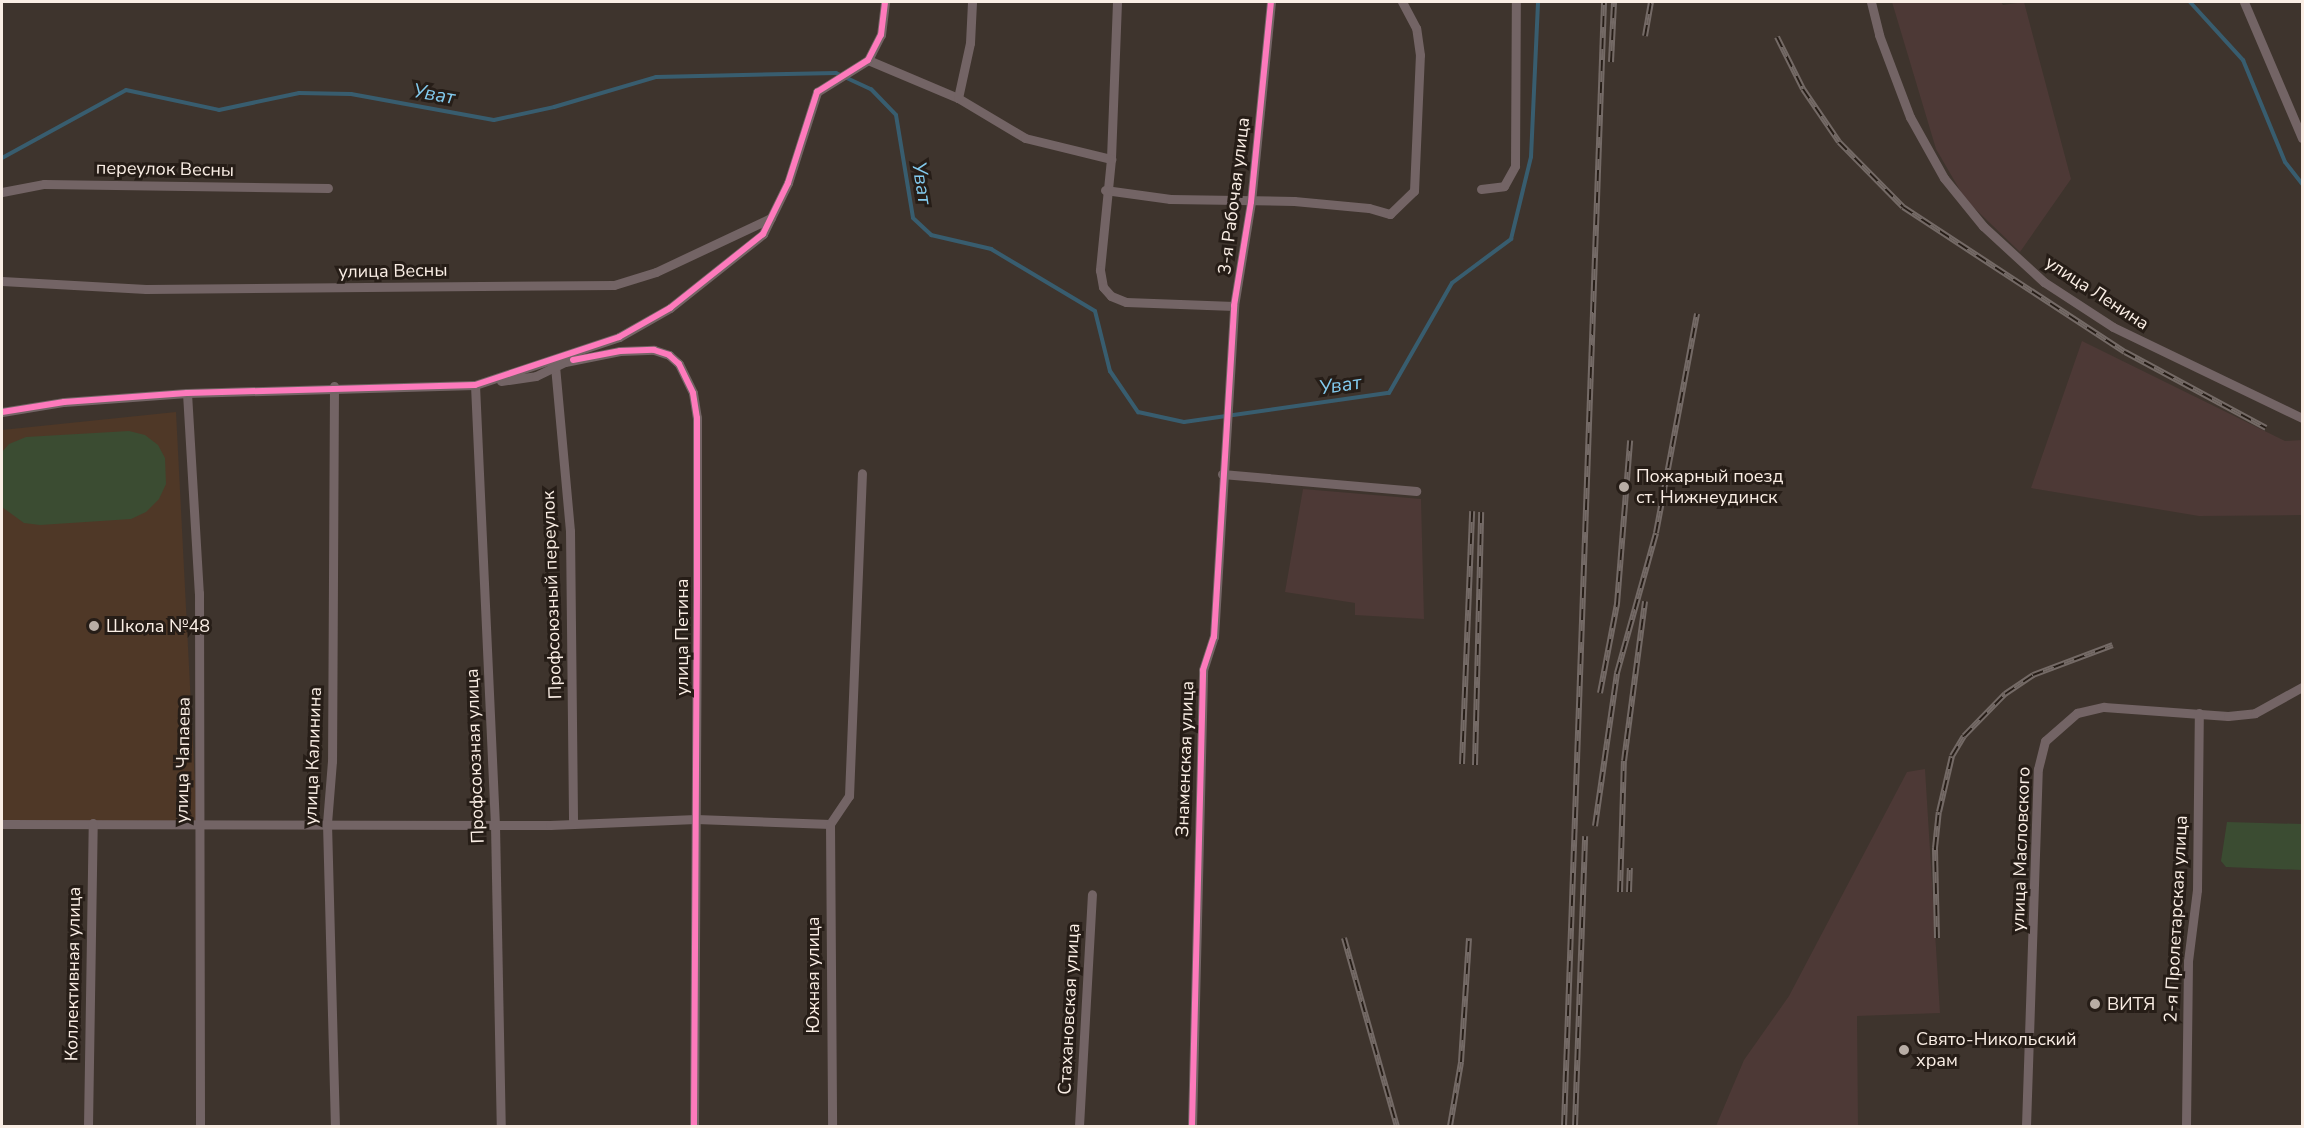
<!DOCTYPE html>
<meta charset="utf-8">
<style>
body{margin:0}
#map{position:relative;width:2304px;height:1128px;overflow:hidden;background:#3e342d;font-family:"Nunito Sans",sans-serif}
div>[style]{position:absolute}
.industrial>*{inset:0;background:#4d3936}
.built>*{inset:0;background:#4f3827}
.green>*{inset:0;background:#3b4c32}
.stream>*{height:4px;margin:-2px;padding:0 2px;transform-origin:2px;border-radius:2px;background:#385d6f}
.street>*{height:9px;margin:-4.5px;padding:0 4.5px;transform-origin:4.5px;border-radius:4.5px;background:#736465}
.rail>*{height:6px;margin-top:-3px;transform-origin:0;background:repeating-linear-gradient(90deg,#261d17 0 11px,#746a66 0 22px);box-sizing:border-box;border-block:2px solid #746a66}
.cycleway>*{height:6px;margin:-3px;padding:0 3px;transform-origin:3px;border-radius:3px;background:#fd7abc}
.dots>*{width:16px;height:16px;translate:-50% -50%;box-sizing:border-box;border:3px solid #261d17;border-radius:50%}
span{translate:-50% -50%;white-space:nowrap;text-align:center;line-height:1.15;-webkit-text-stroke:6px #261d17;paint-order:stroke}
.street-label{font-size:18px;color:#faeee5}
.poi-label{font-size:18px;color:#faeee5}
.left{translate:0 -50%;text-align:left}
.water-label{font-size:20px;color:#83cbef;font-style:italic}
.frame{position:absolute;inset:0;border:3px solid #faeee5;pointer-events:none}
</style>
<div id="map">
<div class="industrial">
<i style="clip-path:polygon(1892px 2px,2001px 2px,2003px 5px,2024px 2px,2071px 179px,2020px 252px,1965px 199px,1936px 149px)"></i>
<i style="clip-path:polygon(2082px 341px,2285px 441px,2302px 440px,2302px 515px,2199px 516px,2031px 488px)"></i>
<i style="clip-path:polygon(1303px 489px,1421px 499px,1424px 619px,1355px 615px,1355px 603px,1285px 592px)"></i>
<i style="clip-path:polygon(1925px 769px,1940px 1013px,1857px 1016px,1858px 1126px,1716px 1126px,1744px 1060px,1789px 996px,1907px 772px)"></i>
</div>
<div class="built">
<i style="clip-path:polygon(176px 412px,197px 823px,2px 824px,2px 430px)"></i>
</div>
<div class="green">
<i style="clip-path:polygon(129px 431px,145px 435px,158px 445px,165px 458px,166px 484px,159px 499px,146px 512px,131px 519px,40px 525px,24px 523px,2px 507px,2px 452px,9px 444px,26px 437px)"></i>
<i style="clip-path:polygon(2227px 822px,2302px 824px,2302px 870px,2226px 867px,2221px 861px)"></i>
</div>
<div class="stream">
<i style="left:2190px;top:2px;width:79px;rotate:47.6deg"></i>
<i style="left:2243px;top:60px;width:110px;rotate:67.6deg"></i>
<i style="left:2285px;top:162px;width:28px;rotate:52deg"></i>
<i style="left:2px;top:158px;width:141px;rotate:-28.7deg"></i>
<i style="left:126px;top:90px;width:95px;rotate:12.1deg"></i>
<i style="left:219px;top:110px;width:82px;rotate:-12deg"></i>
<i style="left:299px;top:93px;width:52px;rotate:1.1deg"></i>
<i style="left:351px;top:94px;width:145px;rotate:10.3deg"></i>
<i style="left:494px;top:120px;width:61px;rotate:-12.2deg"></i>
<i style="left:554px;top:107px;width:106px;rotate:-16.4deg"></i>
<i style="left:656px;top:77px;width:180px;rotate:-1.3deg"></i>
<i style="left:836px;top:73px;width:38px;rotate:25deg"></i>
<i style="left:871px;top:89px;width:36px;rotate:46deg"></i>
<i style="left:896px;top:115px;width:104px;rotate:80.6deg"></i>
<i style="left:913px;top:218px;width:25px;rotate:43deg"></i>
<i style="left:931px;top:235px;width:62px;rotate:13.1deg"></i>
<i style="left:991px;top:249px;width:121px;rotate:30.8deg"></i>
<i style="left:1095px;top:311px;width:62px;rotate:76deg"></i>
<i style="left:1110px;top:371px;width:50px;rotate:55.7deg"></i>
<i style="left:1138px;top:412px;width:47px;rotate:12.3deg"></i>
<i style="left:1184px;top:422px;width:207px;rotate:-8.1deg"></i>
<i style="left:1389px;top:393px;width:127px;rotate:-60.2deg"></i>
<i style="left:1452px;top:283px;width:74px;rotate:-36.7deg"></i>
<i style="left:1511px;top:239px;width:84px;rotate:-76.3deg"></i>
<i style="left:1531px;top:157px;width:155px;rotate:-87.4deg"></i>
</div>
<div class="street">
<i style="left:1117px;top:2px;width:157px;rotate:92.2deg"></i>
<i style="left:1111px;top:159px;width:112px;rotate:95.7deg"></i>
<i style="left:1100px;top:270px;width:17px;rotate:80deg"></i>
<i style="left:1103px;top:287px;width:12px;rotate:48deg"></i>
<i style="left:1111px;top:296px;width:16px;rotate:22deg"></i>
<i style="left:1126px;top:302px;width:108px;rotate:2.1deg"></i>
<i style="left:1871px;top:2px;width:34px;rotate:76deg"></i>
<i style="left:1879px;top:35px;width:88px;rotate:69.3deg"></i>
<i style="left:1910px;top:117px;width:70px;rotate:60.9deg"></i>
<i style="left:1944px;top:178px;width:62px;rotate:50.9deg"></i>
<i style="left:1983px;top:226px;width:83px;rotate:42.6deg"></i>
<i style="left:2044px;top:282px;width:82px;rotate:33.1deg"></i>
<i style="left:2113px;top:327px;width:210px;rotate:25.7deg"></i>
<i style="left:2244px;top:2px;width:148px;rotate:66.9deg"></i>
<i style="left:868px;top:60px;width:98px;rotate:22.9deg"></i>
<i style="left:958px;top:98px;width:78px;rotate:30.8deg"></i>
<i style="left:1025px;top:138px;width:89px;rotate:13.7deg"></i>
<i style="left:958px;top:98px;width:56px;rotate:-77.7deg"></i>
<i style="left:970px;top:43px;width:41px;rotate:-87.2deg"></i>
<i style="left:1481px;top:189px;width:23px;rotate:-7deg"></i>
<i style="left:1504px;top:186px;width:23px;rotate:-61deg"></i>
<i style="left:1515px;top:166px;width:164px;rotate:-89.7deg"></i>
<i style="left:1105px;top:190px;width:66px;rotate:7.9deg"></i>
<i style="left:1170px;top:199px;width:124px;rotate:0.9deg"></i>
<i style="left:1294px;top:201px;width:75px;rotate:5.3deg"></i>
<i style="left:1369px;top:208px;width:22px;rotate:16deg"></i>
<i style="left:1390px;top:214px;width:33px;rotate:-44deg"></i>
<i style="left:1414px;top:191px;width:136px;rotate:-87.5deg"></i>
<i style="left:1420px;top:55px;width:27px;rotate:-98deg"></i>
<i style="left:1416px;top:28px;width:30px;rotate:-118deg"></i>
<i style="left:2px;top:192px;width:43px;rotate:-10.8deg"></i>
<i style="left:44px;top:184px;width:284px;rotate:0.8deg"></i>
<i style="left:2px;top:281px;width:144px;rotate:3.2deg"></i>
<i style="left:146px;top:289px;width:468px;rotate:-0.5deg"></i>
<i style="left:614px;top:285px;width:44px;rotate:-17.2deg"></i>
<i style="left:656px;top:272px;width:127px;rotate:-25.2deg"></i>
<i style="left:555px;top:366px;width:166px;rotate:84.8deg"></i>
<i style="left:570px;top:531px;width:293px;rotate:89.4deg"></i>
<i style="left:501px;top:381px;width:35px;rotate:-8deg"></i>
<i style="left:536px;top:376px;width:32px;rotate:-26deg"></i>
<i style="left:565px;top:362px;width:56px;rotate:-11.3deg"></i>
<i style="left:620px;top:351px;width:34px;rotate:-2deg"></i>
<i style="left:654px;top:350px;width:16px;rotate:18deg"></i>
<i style="left:669px;top:355px;width:13px;rotate:42deg"></i>
<i style="left:679px;top:364px;width:32px;rotate:64deg"></i>
<i style="left:693px;top:393px;width:25px;rotate:81deg"></i>
<i style="left:697px;top:418px;width:172px;rotate:90deg"></i>
<i style="left:697px;top:590px;width:536px;rotate:90.32deg"></i>
<i style="left:475px;top:385px;width:440px;rotate:87.4deg"></i>
<i style="left:495px;top:825px;width:301px;rotate:88.9deg"></i>
<i style="left:334px;top:386px;width:375px;rotate:90.3deg"></i>
<i style="left:332px;top:761px;width:62px;rotate:94.6deg"></i>
<i style="left:327px;top:823px;width:303px;rotate:88.5deg"></i>
<i style="left:187px;top:393px;width:200px;rotate:86.6deg"></i>
<i style="left:199px;top:593px;width:533px;rotate:89.89deg"></i>
<i style="left:2px;top:412px;width:63px;rotate:-9.2deg"></i>
<i style="left:64px;top:402px;width:123px;rotate:-4.2deg"></i>
<i style="left:187px;top:393px;width:288px;rotate:-1.6deg"></i>
<i style="left:475px;top:385px;width:152px;rotate:-18.4deg"></i>
<i style="left:619px;top:337px;width:59px;rotate:-29.6deg"></i>
<i style="left:670px;top:308px;width:119px;rotate:-38.5deg"></i>
<i style="left:763px;top:234px;width:57px;rotate:-63.9deg"></i>
<i style="left:788px;top:183px;width:96px;rotate:-72.3deg"></i>
<i style="left:817px;top:92px;width:60px;rotate:-32.1deg"></i>
<i style="left:868px;top:60px;width:28px;rotate:-63deg"></i>
<i style="left:881px;top:35px;width:33px;rotate:-83deg"></i>
<i style="left:1222px;top:474px;width:195px;rotate:5deg"></i>
<i style="left:2px;top:824px;width:548px;rotate:0.1deg"></i>
<i style="left:550px;top:825px;width:146px;rotate:-2.4deg"></i>
<i style="left:696px;top:819px;width:134px;rotate:2.1deg"></i>
<i style="left:830px;top:824px;width:34px;rotate:-56deg"></i>
<i style="left:849px;top:796px;width:323px;rotate:-87.7deg"></i>
<i style="left:830px;top:824px;width:302px;rotate:89.6deg"></i>
<i style="left:88px;top:1126px;width:303px;rotate:-89.1deg"></i>
<i style="left:1079px;top:1126px;width:232px;rotate:-86.8deg"></i>
<i style="left:1192px;top:1126px;width:456px;rotate:-88.6deg"></i>
<i style="left:1203px;top:670px;width:35px;rotate:-72deg"></i>
<i style="left:1214px;top:637px;width:332px;rotate:-86.5deg"></i>
<i style="left:1234px;top:306px;width:105px;rotate:-80.7deg"></i>
<i style="left:1251px;top:202px;width:201px;rotate:-84.3deg"></i>
<i style="left:2026px;top:1126px;width:357px;rotate:-88.1deg"></i>
<i style="left:2038px;top:769px;width:29px;rotate:-76deg"></i>
<i style="left:2045px;top:741px;width:43px;rotate:-41.2deg"></i>
<i style="left:2077px;top:713px;width:28px;rotate:-13deg"></i>
<i style="left:2104px;top:707px;width:124px;rotate:4.2deg"></i>
<i style="left:2228px;top:716px;width:27px;rotate:-6deg"></i>
<i style="left:2255px;top:713px;width:54px;rotate:-29deg"></i>
<i style="left:2186px;top:1126px;width:165px;rotate:-89.3deg"></i>
<i style="left:2188px;top:961px;width:72px;rotate:-82.8deg"></i>
<i style="left:2197px;top:890px;width:177px;rotate:-89.4deg"></i>
</div>
<div class="rail">
<i style="left:1645px;top:36px;width:35px;rotate:-80deg"></i>
<i style="left:1777px;top:37px;width:58px;rotate:63.4deg"></i>
<i style="left:1803px;top:89px;width:64px;rotate:55.8deg"></i>
<i style="left:1839px;top:142px;width:91px;rotate:45.4deg"></i>
<i style="left:1903px;top:207px;width:265px;rotate:33.2deg"></i>
<i style="left:2125px;top:352px;width:160px;rotate:28.3deg"></i>
<i style="left:1611px;top:62px;width:60px;rotate:-87.1deg"></i>
<i style="left:1600px;top:693px;width:91px;rotate:-79.2deg"></i>
<i style="left:1617px;top:604px;width:164px;rotate:-85.4deg"></i>
<i style="left:1462px;top:764px;width:253px;rotate:-87.7deg"></i>
<i style="left:1475px;top:765px;width:253px;rotate:-88.6deg"></i>
<i style="left:1595px;top:826px;width:155px;rotate:-81.8deg"></i>
<i style="left:1617px;top:673px;width:145px;rotate:-74.4deg"></i>
<i style="left:1656px;top:533px;width:223px;rotate:-79.4deg"></i>
<i style="left:1620px;top:892px;width:131px;rotate:-88.3deg"></i>
<i style="left:1624px;top:761px;width:161px;rotate:-82.5deg"></i>
<i style="left:1629px;top:892px;width:24px;rotate:-88deg"></i>
<i style="left:1344px;top:938px;width:195px;rotate:74.3deg"></i>
<i style="left:1937px;top:938px;width:90px;rotate:-91.3deg"></i>
<i style="left:1935px;top:848px;width:36px;rotate:-84deg"></i>
<i style="left:1939px;top:812px;width:57px;rotate:-76.9deg"></i>
<i style="left:1952px;top:756px;width:23px;rotate:-59deg"></i>
<i style="left:1964px;top:736px;width:59px;rotate:-45.7deg"></i>
<i style="left:2005px;top:694px;width:34px;rotate:-34deg"></i>
<i style="left:2033px;top:675px;width:85px;rotate:-20.6deg"></i>
<i style="left:1450px;top:1126px;width:65px;rotate:-80.2deg"></i>
<i style="left:1461px;top:1062px;width:124px;rotate:-86.3deg"></i>
<i style="left:1564px;top:1126px;width:1125px;rotate:-87.96deg"></i>
<i style="left:1575px;top:1126px;width:290px;rotate:-88deg"></i>
</div>
<div class="cycleway">
<i style="left:573px;top:360px;width:48px;rotate:-10.8deg"></i>
<i style="left:620px;top:351px;width:34px;rotate:-2deg"></i>
<i style="left:654px;top:350px;width:16px;rotate:18deg"></i>
<i style="left:669px;top:355px;width:13px;rotate:42deg"></i>
<i style="left:679px;top:364px;width:32px;rotate:64deg"></i>
<i style="left:693px;top:393px;width:25px;rotate:81deg"></i>
<i style="left:697px;top:418px;width:172px;rotate:90deg"></i>
<i style="left:697px;top:590px;width:536px;rotate:90.32deg"></i>
<i style="left:2px;top:412px;width:63px;rotate:-9.2deg"></i>
<i style="left:64px;top:402px;width:123px;rotate:-4.2deg"></i>
<i style="left:187px;top:393px;width:288px;rotate:-1.6deg"></i>
<i style="left:475px;top:385px;width:152px;rotate:-18.4deg"></i>
<i style="left:619px;top:337px;width:59px;rotate:-29.6deg"></i>
<i style="left:670px;top:308px;width:119px;rotate:-38.5deg"></i>
<i style="left:763px;top:234px;width:57px;rotate:-63.9deg"></i>
<i style="left:788px;top:183px;width:96px;rotate:-72.3deg"></i>
<i style="left:817px;top:92px;width:60px;rotate:-32.1deg"></i>
<i style="left:868px;top:60px;width:28px;rotate:-63deg"></i>
<i style="left:881px;top:35px;width:33px;rotate:-83deg"></i>
<i style="left:1192px;top:1126px;width:456px;rotate:-88.6deg"></i>
<i style="left:1203px;top:670px;width:35px;rotate:-72deg"></i>
<i style="left:1214px;top:637px;width:332px;rotate:-86.5deg"></i>
<i style="left:1234px;top:306px;width:105px;rotate:-80.7deg"></i>
<i style="left:1251px;top:202px;width:201px;rotate:-84.3deg"></i>
</div>
<div class="dots">
<i style="left:1624px;top:487px;background:#b8ada5"></i>
<i style="left:94px;top:626px;background:#b8ada5"></i>
<i style="left:2095px;top:1004px;background:#b8ada5"></i>
<i style="left:1904px;top:1050px;background:#b8ada5"></i>
</div>
<div class="street-label">
<span style="left:165px;top:169px;rotate:1deg">переулок Весны</span>
<span style="left:1234px;top:196px;rotate:-83deg">3-я Рабочая улица</span>
<span style="left:393px;top:271px;rotate:-1deg">улица Весны</span>
<span style="left:2097px;top:293px;rotate:33deg">улица Ленина</span>
<span style="left:552px;top:595px;rotate:-92deg">Профсоюзный переулок</span>
<span style="left:682px;top:637px;rotate:-90deg">улица Петина</span>
<span style="left:313px;top:756px;rotate:-88deg">улица Калинина</span>
<span style="left:475px;top:756px;rotate:-92deg">Профсоюзная улица</span>
<span style="left:1185px;top:759px;rotate:-88deg">Знаменская улица</span>
<span style="left:183px;top:760px;rotate:-89deg">улица Чапаева</span>
<span style="left:2021px;top:849px;rotate:-88deg">улица Масловского</span>
<span style="left:2176px;top:919px;rotate:-87deg">2-я Пролетарская улица</span>
<span style="left:73px;top:974px;rotate:-89deg">Коллективная улица</span>
<span style="left:813px;top:975px;rotate:-90deg">Южная улица</span>
<span style="left:1069px;top:1009px;rotate:-87deg">Стахановская улица</span>
</div>
<div class="poi-label">
<span class="left" style="left:1636px;top:487px">Пожарный поезд<br>ст. Нижнеудинск</span>
<span class="left" style="left:106px;top:626px">Школа №48</span>
<span class="left" style="left:2107px;top:1004px">ВИТЯ</span>
<span class="left" style="left:1916px;top:1050px">Свято-Никольский<br>храм</span>
</div>
<div class="water-label">
<span style="left:434px;top:94px;rotate:10deg">Уват</span>
<span style="left:922px;top:183px;rotate:81deg">Уват</span>
<span style="left:1340px;top:385px;rotate:-8deg">Уват</span>
</div>
<div class="frame"></div>
</div>
